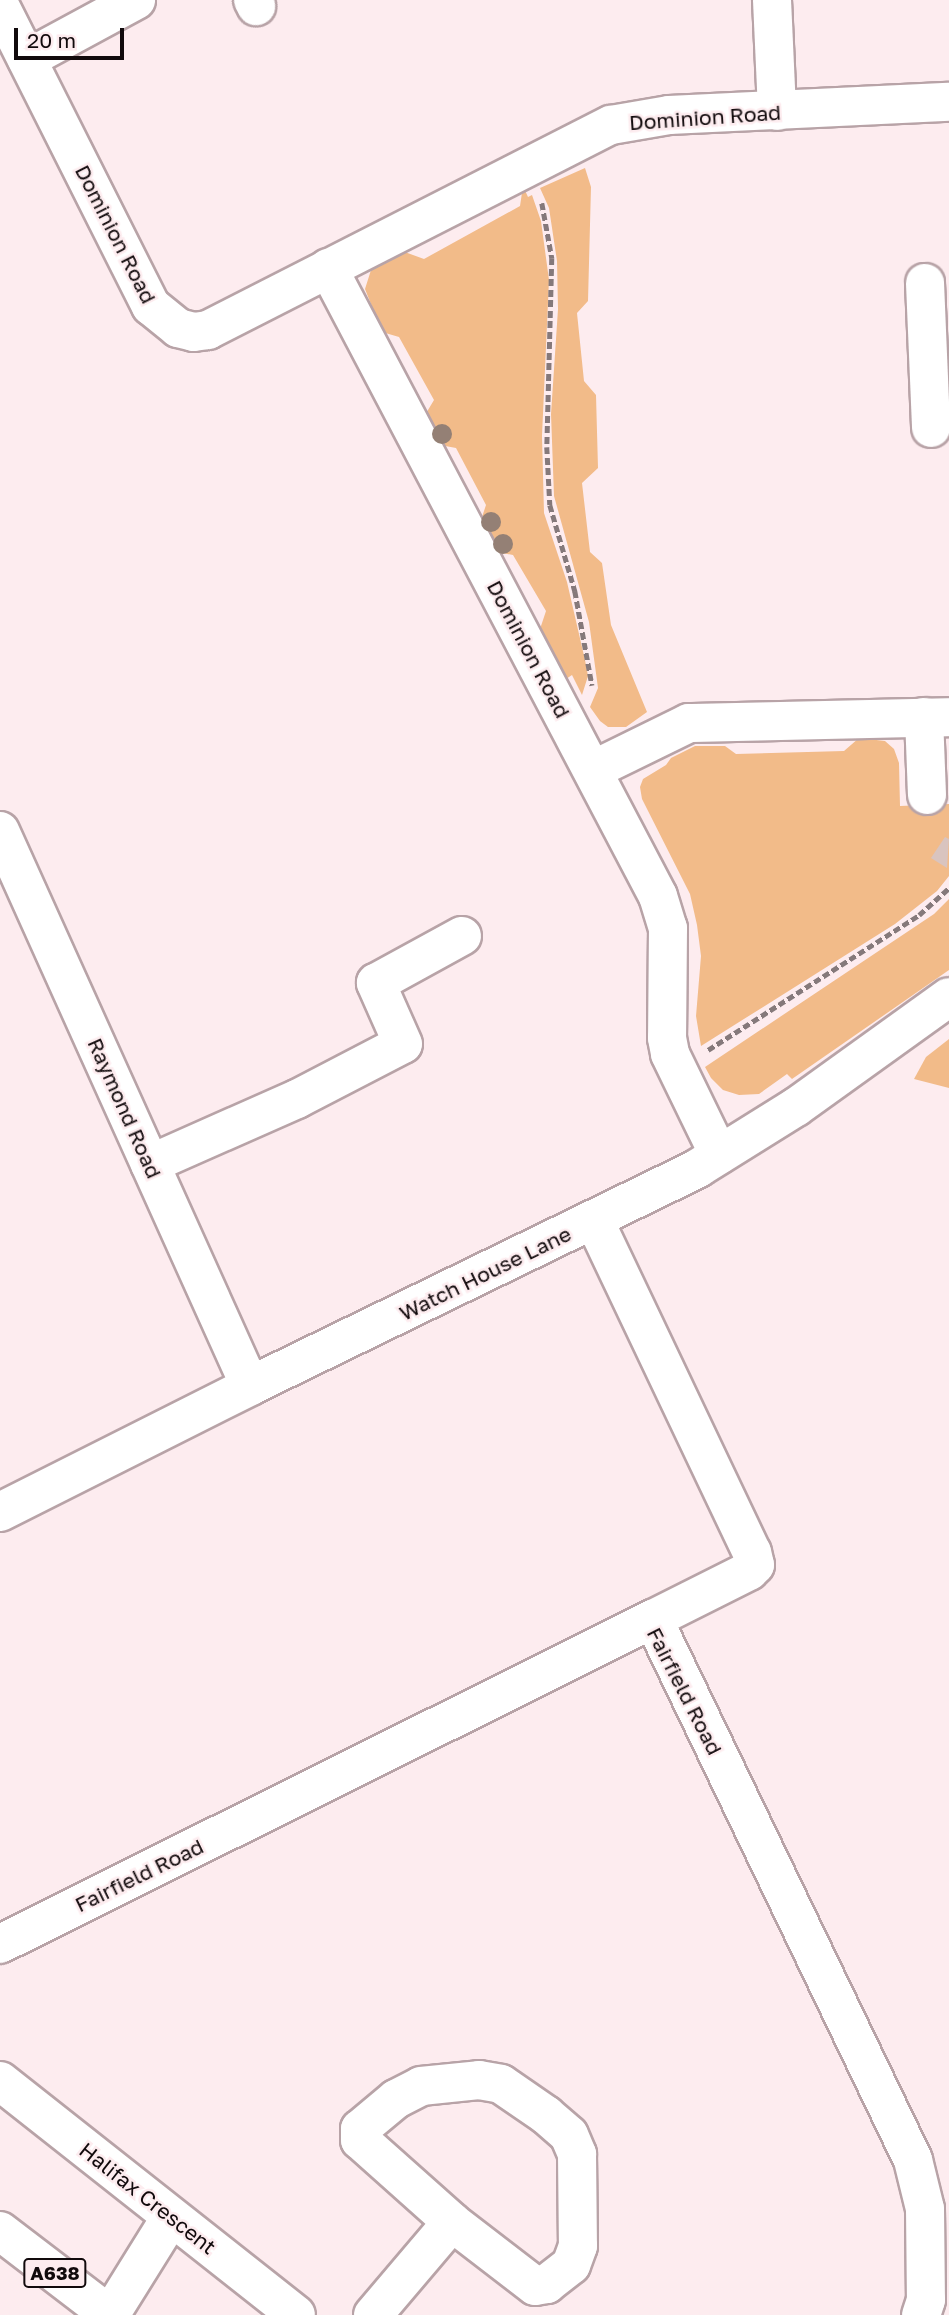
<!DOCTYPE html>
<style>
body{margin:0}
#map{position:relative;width:949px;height:2315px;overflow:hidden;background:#fdecef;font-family:"Golos Text",sans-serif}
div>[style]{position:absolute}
.green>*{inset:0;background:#f2bb89}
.building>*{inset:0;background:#d9c4bf}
.path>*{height:4.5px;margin-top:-2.25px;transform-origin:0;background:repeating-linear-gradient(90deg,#85797b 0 7px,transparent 0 10.5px)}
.roads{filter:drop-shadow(2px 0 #b8a3a7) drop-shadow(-2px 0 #b8a3a7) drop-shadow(0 2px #b8a3a7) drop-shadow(0 -2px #b8a3a7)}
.minor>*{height:38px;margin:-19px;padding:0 19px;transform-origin:19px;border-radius:19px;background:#fff}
.highway>*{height:38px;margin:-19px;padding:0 19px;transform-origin:19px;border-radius:19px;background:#fff}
.trees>*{width:20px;height:20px;margin:-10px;border-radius:50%;background:#948075}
span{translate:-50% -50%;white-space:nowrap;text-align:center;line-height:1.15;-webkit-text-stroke:5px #fdecef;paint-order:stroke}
.shield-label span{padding:2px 5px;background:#fdecef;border:2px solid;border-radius:5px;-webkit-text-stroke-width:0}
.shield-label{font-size:19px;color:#110a0c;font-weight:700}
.street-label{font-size:21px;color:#110a0c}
.scale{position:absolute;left:14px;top:28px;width:110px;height:32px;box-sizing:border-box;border:4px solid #110a0c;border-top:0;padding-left:9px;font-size:21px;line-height:24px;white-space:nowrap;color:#110a0c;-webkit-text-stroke:5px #fdecef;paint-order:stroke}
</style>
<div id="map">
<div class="green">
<i style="clip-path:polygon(585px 168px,591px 187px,588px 301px,577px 313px,584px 381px,596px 395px,598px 468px,582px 483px,590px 552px,602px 563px,611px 625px,647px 712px,626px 727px,608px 727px,600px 721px,590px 707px,598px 688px,589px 622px,554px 496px,551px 414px,558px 309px,557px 261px,549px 208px,540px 188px)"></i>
<i style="clip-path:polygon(523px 186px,528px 197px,532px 195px,541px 221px,549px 280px,542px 436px,544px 513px,567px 582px,585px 660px,588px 676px,582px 695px,572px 675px,566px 679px,540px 629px,546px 611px,513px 555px,496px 552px,480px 523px,486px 505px,456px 448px,440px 445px,425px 415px,434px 400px,399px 337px,382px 332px,365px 289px,371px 270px,402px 251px,424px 259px,520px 206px)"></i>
<i style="clip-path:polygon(859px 738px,885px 741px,894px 749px,899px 763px,900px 806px,949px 804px,949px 876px,937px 891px,895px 924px,701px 1046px,696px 1016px,701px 956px,697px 925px,690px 894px,642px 799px,640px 787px,643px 779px,666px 765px,671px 758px,695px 746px,725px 746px,736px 754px,844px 751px)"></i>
<i style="clip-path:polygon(949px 899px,949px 970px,792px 1079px,787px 1074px,759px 1094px,739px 1095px,723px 1090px,711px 1078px,705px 1067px,934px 914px)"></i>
<i style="clip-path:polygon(949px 1039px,949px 1088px,914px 1079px,926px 1057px)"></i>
</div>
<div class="building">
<i style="clip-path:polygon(945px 837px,949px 839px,947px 868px,931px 858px)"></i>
</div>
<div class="path">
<i style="left:542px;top:203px;width:56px;rotate:79.7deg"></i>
<i style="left:552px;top:258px;width:189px;rotate:91.5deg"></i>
<i style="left:547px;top:447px;width:58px;rotate:87deg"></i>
<i style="left:550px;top:505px;width:90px;rotate:73.8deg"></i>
<i style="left:575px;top:591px;width:96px;rotate:79.7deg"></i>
<i style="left:708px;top:1050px;width:250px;rotate:-32.6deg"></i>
<i style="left:919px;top:915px;width:40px;rotate:-42deg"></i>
</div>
<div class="roads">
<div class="minor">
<i style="left:253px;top:0;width:7px;rotate:63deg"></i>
<i style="left:772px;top:0;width:111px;rotate:87.4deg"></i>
<i style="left:0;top:6px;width:336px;rotate:63.3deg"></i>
<i style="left:151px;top:306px;width:35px;rotate:39deg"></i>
<i style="left:178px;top:328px;width:16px;rotate:14deg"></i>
<i style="left:194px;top:332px;width:14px;rotate:-8deg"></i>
<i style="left:208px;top:330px;width:452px;rotate:-27deg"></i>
<i style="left:611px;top:125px;width:59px;rotate:-9.8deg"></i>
<i style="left:669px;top:115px;width:280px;rotate:-2.7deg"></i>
<i style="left:27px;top:59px;width:124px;rotate:-28.4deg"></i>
<i style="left:328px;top:268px;width:709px;rotate:62.28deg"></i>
<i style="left:658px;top:896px;width:34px;rotate:73deg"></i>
<i style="left:668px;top:928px;width:110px;rotate:90.5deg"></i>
<i style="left:667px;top:1038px;width:16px;rotate:79deg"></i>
<i style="left:670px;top:1054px;width:112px;rotate:64.1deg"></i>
<i style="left:925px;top:283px;width:145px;rotate:87.6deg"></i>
<i style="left:924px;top:717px;width:78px;rotate:87.8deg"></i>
<i style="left:593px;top:770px;width:107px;rotate:-26.1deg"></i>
<i style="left:689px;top:723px;width:260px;rotate:-1.3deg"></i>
<i style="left:0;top:831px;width:609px;rotate:65.75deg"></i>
<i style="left:150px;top:1164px;width:161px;rotate:-23.9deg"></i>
<i style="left:297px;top:1099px;width:119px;rotate:-27.4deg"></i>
<i style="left:403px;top:1044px;width:67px;rotate:-113.9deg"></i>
<i style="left:376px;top:983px;width:98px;rotate:-28.7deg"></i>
<i style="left:594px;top:1220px;width:368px;rotate:64.6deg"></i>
<i style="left:752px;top:1552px;width:13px;rotate:77deg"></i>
<i style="left:755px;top:1565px;width:8px;rotate:135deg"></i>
<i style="left:749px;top:1571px;width:107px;rotate:153.4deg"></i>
<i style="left:0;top:1512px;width:280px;rotate:-26.7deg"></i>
<i style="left:250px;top:1386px;width:498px;rotate:-25.9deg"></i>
<i style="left:698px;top:1168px;width:115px;rotate:-31.9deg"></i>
<i style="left:796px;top:1107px;width:188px;rotate:-35.7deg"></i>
<i style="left:0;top:1944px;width:729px;rotate:-26.46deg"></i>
<i style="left:653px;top:1619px;width:600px;rotate:64.33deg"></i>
<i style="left:913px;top:2160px;width:50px;rotate:76.2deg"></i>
<i style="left:925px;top:2209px;width:91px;rotate:89.4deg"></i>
<i style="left:926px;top:2300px;width:16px;rotate:108deg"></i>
<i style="left:479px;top:2080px;width:22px;rotate:10deg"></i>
<i style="left:501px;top:2084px;width:55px;rotate:34.6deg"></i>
<i style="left:546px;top:2115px;width:30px;rotate:41deg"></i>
<i style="left:569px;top:2135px;width:21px;rotate:67deg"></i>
<i style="left:577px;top:2154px;width:92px;rotate:89.4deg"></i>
<i style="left:578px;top:2246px;width:20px;rotate:110deg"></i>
<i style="left:571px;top:2265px;width:31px;rotate:142deg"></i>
<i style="left:547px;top:2284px;width:12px;rotate:171deg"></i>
<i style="left:535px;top:2286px;width:105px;rotate:-142.4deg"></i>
<i style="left:452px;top:2222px;width:123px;rotate:-138.3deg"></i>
<i style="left:360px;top:2140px;width:11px;rotate:-90deg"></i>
<i style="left:360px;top:2129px;width:47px;rotate:-39.8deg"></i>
<i style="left:396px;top:2099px;width:28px;rotate:-27deg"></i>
<i style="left:421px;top:2086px;width:58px;rotate:-5.9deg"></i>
<i style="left:0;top:2081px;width:377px;rotate:38.3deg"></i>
<i style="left:110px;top:2315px;width:115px;rotate:-58.1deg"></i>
<i style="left:373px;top:2315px;width:122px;rotate:-49.7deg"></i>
</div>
<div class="highway">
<i style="left:0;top:2231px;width:138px;rotate:37.4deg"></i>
</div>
</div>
<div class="trees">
<i style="left:442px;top:434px"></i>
<i style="left:491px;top:522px"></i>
<i style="left:503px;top:544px"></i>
</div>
<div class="shield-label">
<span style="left:55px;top:2273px">A638</span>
</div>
<div class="street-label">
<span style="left:705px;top:117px;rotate:-4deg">Dominion Road</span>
<span style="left:116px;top:234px;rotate:63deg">Dominion Road</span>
<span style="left:529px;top:649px;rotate:62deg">Dominion Road</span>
<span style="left:125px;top:1108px;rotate:66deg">Raymond Road</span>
<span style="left:485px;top:1273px;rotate:-26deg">Watch House Lane</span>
<span style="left:685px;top:1691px;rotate:63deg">Fairfield Road</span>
<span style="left:139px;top:1875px;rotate:-26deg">Fairfield Road</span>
<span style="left:148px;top:2198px;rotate:38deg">Halifax Crescent</span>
</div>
<div class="scale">20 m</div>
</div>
